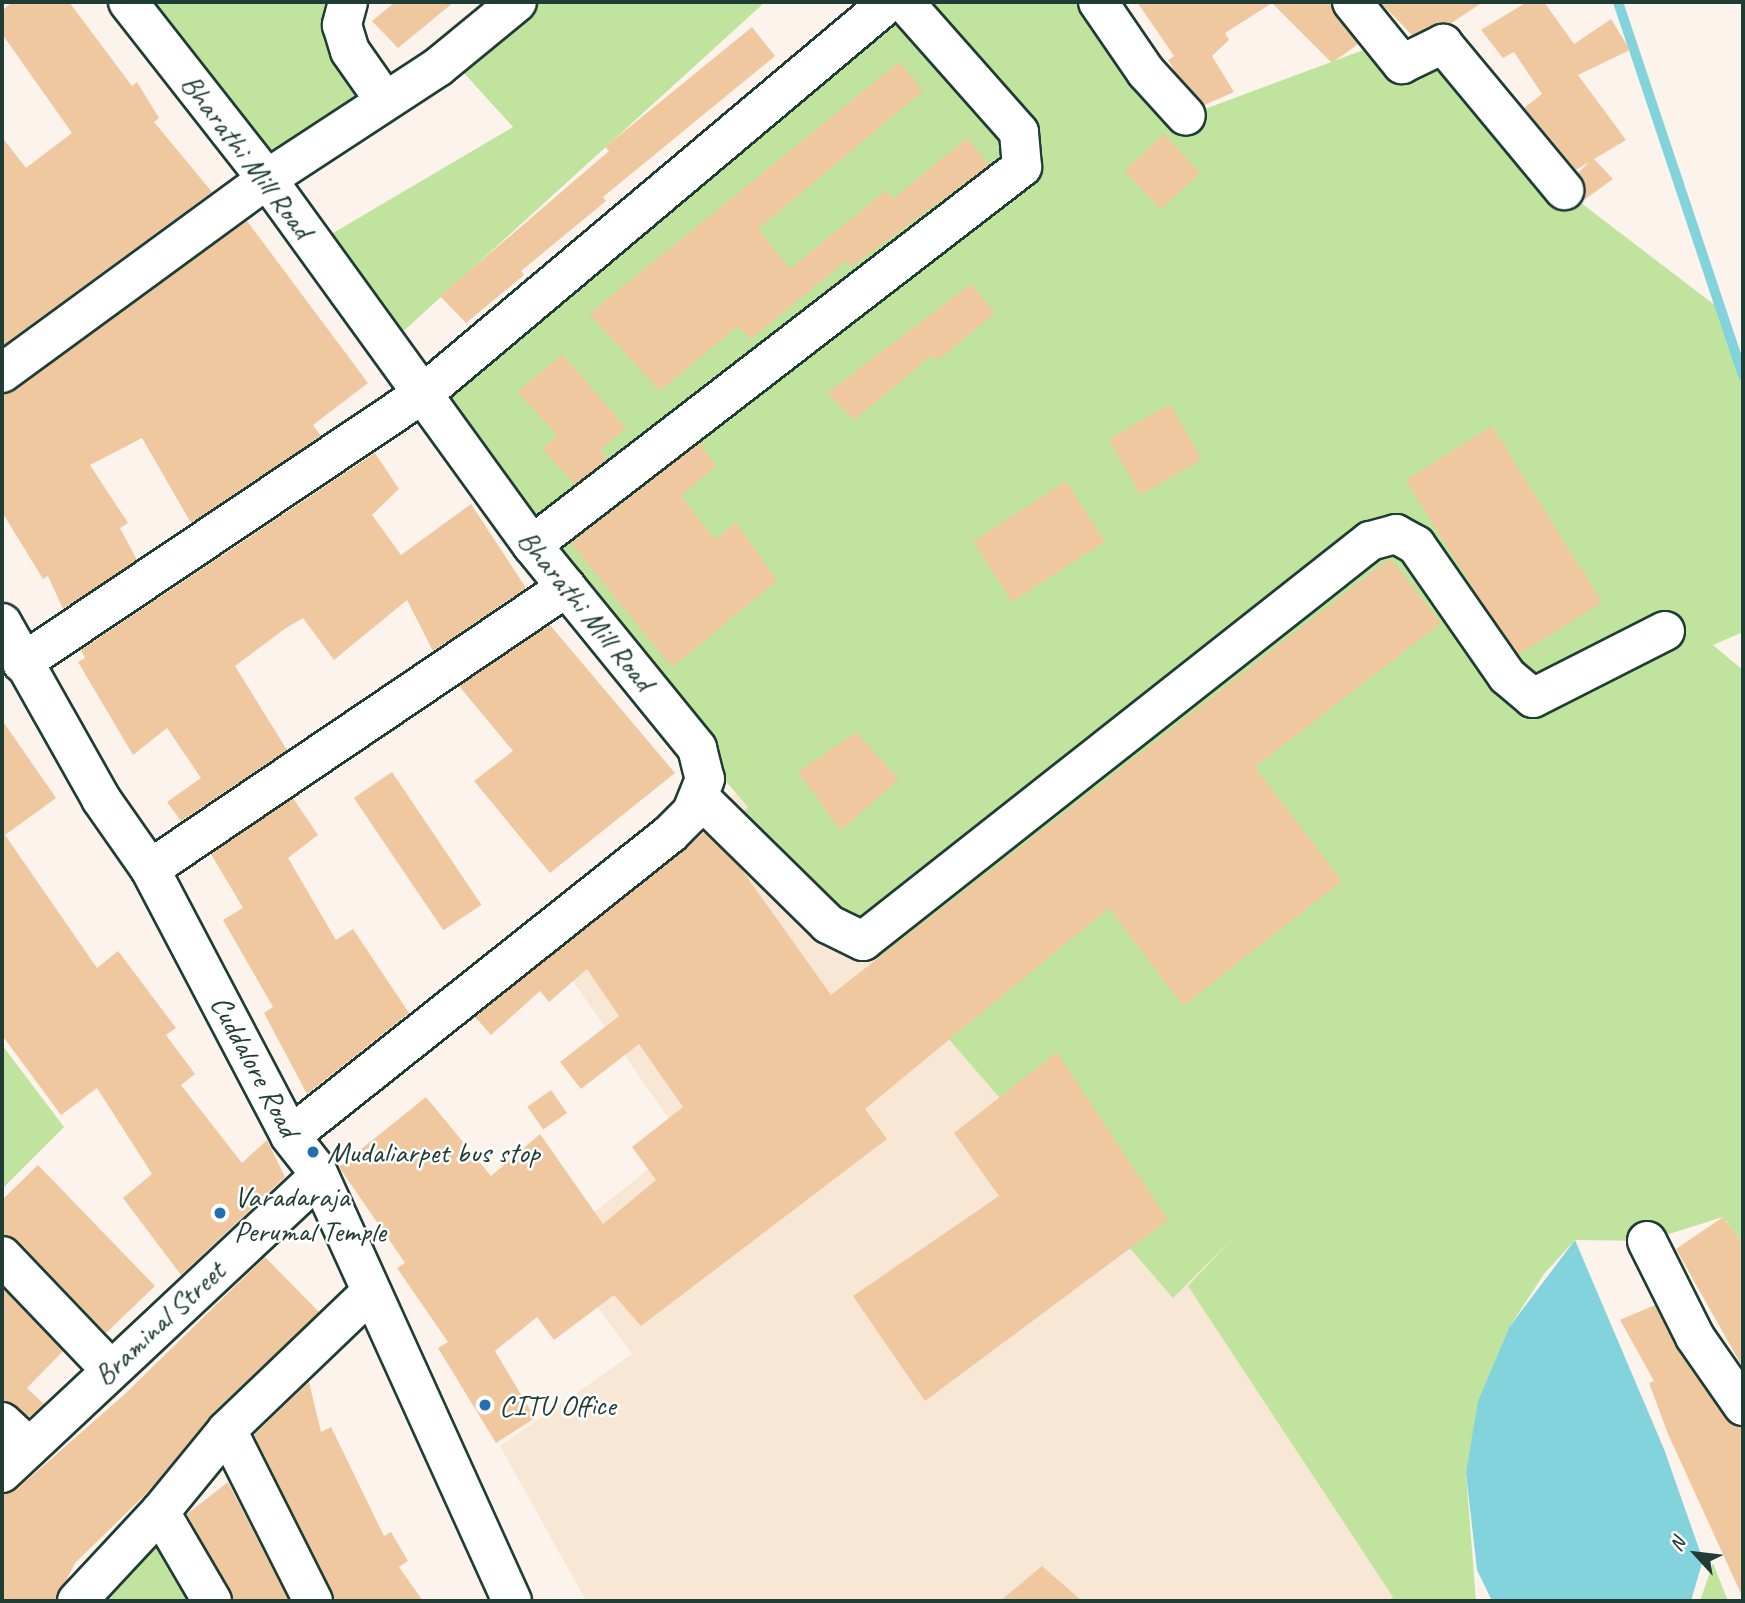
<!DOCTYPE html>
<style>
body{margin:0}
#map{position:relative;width:1745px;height:1603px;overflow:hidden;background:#fcf4ec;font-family:Caveat,sans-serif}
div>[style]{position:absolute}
.built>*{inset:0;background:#f8e7d5}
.green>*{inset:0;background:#c0e49e}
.water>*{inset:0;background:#83d3dc}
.stream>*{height:10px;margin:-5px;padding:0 5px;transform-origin:5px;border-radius:5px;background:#83d3dc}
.building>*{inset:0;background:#efc89f;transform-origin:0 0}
.roads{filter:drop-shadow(2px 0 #1f3d34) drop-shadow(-2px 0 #1f3d34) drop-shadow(0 2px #1f3d34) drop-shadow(0 -2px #1f3d34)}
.minor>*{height:38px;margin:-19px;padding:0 19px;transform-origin:19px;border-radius:19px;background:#fff}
.major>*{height:38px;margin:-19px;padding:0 19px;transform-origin:19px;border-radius:19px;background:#fff}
.dots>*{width:19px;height:19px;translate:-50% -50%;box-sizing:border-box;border:4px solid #fff;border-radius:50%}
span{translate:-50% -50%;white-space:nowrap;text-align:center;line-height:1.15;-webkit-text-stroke:5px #fff;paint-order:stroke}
.street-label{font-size:30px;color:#1f3d34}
.poi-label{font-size:30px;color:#1f3d34}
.left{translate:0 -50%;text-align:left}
.frame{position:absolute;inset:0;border:4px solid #1f3d34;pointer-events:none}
.north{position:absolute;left:1661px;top:1519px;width:70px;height:70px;-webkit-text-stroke:5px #fff;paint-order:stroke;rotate:297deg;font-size:19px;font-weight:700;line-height:28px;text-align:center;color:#1f3d34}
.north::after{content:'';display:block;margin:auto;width:24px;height:32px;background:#1f3d34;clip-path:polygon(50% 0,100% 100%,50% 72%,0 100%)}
</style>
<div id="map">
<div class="built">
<i style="clip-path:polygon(786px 750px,1171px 1068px,1394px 1601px,586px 1601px,500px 1446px,632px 1354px,552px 1246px,684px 1141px,552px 951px)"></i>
</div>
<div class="green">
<i style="clip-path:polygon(140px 2px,335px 2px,378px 105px,268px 167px)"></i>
<i style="clip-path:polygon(533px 2px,765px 2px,397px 337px,328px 236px,513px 127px,454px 62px)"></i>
<i style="clip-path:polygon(917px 2px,1106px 2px,1186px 116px,1385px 42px,1463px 69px,1564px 190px,1716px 306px,1743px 376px,1743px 632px,1713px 645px,1743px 670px,1743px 1244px,1723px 1217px,1647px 1241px,1575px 1240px,1544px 1274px,1510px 1326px,1466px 1473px,1476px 1601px,1389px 1601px,1393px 1597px,1188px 1286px,1233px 1238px,1173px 1298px,864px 941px,729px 827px,748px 807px,697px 748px,555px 548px,1037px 180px,1020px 155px,532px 545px,429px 401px)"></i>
<i style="clip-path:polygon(2px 1045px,64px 1127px,2px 1189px)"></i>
<i style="clip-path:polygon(154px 1518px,203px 1601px,82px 1601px)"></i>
<i style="clip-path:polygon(1713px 1563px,1728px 1601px,1700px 1601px)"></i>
</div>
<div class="water">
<i style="clip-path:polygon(1575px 1240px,1664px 1449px,1703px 1560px,1691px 1601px,1492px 1601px,1477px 1570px,1466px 1473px,1478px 1401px,1510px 1326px)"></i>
</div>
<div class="stream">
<i style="left:1618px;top:2px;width:394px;rotate:71.5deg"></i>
</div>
<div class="building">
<i style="clip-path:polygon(12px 2px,69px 2px,132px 86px,137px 82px,159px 118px,154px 122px,212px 192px,2px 346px,2px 137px,26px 168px,72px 133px,2px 34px,2px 11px)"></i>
<i style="clip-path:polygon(395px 2px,454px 2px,398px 48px,372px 21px)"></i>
<i style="clip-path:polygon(1137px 2px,1331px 2px,1358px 44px,1332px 63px,1272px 3px,1225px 33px,1229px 40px,1212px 56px,1234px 92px,1204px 105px,1175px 72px,1168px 60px,1174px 56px)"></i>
<i style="clip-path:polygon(1380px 2px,1483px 2px,1450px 24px,1412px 35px)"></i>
<i style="clip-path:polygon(1527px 2px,1544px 2px,1574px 44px,1611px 19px,1630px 50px,1578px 75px,1626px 140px,1594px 159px,1613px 179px,1584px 200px,1578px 173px,1589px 162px,1576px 170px,1524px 108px,1542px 94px,1514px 52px,1503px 58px,1481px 30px)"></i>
<i style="clip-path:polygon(752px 27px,775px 56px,603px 197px,606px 201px,521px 271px,524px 275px,466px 323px,440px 296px,609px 151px,605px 147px)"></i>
<i style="clip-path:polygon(899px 62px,923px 91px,758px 229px,790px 269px,886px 190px,893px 199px,967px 138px,989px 165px,851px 267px,846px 261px,751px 339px,738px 326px,660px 391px,589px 314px)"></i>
<i style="left:1164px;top:134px;width:53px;height:54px;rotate:47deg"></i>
<i style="clip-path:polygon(247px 221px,368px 383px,313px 425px,321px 436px,191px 523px,142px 438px,90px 465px,128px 523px,120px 528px,137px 560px,63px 609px,48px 576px,43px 579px,2px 512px,2px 394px)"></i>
<i style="clip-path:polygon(971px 284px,995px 313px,937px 361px,932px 355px,854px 420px,827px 393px)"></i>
<i style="clip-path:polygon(563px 354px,626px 428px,600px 450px,608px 459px,575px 484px,542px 449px,558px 435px,517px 392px)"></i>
<i style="left:1170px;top:404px;width:64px;height:71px;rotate:60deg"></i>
<i style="left:1492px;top:426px;width:208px;height:102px;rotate:58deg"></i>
<i style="clip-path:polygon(700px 443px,716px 466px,681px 496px,715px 540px,736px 522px,777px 581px,672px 667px,571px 543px)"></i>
<i style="clip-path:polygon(375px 453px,399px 489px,372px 515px,401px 555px,471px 504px,526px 588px,433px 651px,407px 600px,334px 660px,303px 618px,286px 628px,235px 666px,287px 750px,181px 821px,167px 802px,201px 778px,167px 728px,133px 755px,78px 662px,85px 658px,81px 650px)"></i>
<i style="left:1066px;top:481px;width:72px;height:111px;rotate:57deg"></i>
<i style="clip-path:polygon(1390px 558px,1441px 623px,1255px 767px,1342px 881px,1183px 1006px,1109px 908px,865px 1109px,887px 1139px,641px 1326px,614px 1295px,554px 1340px,537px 1317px,495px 1351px,535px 1418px,496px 1443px,438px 1348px,448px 1342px,397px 1268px,405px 1263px,339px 1167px,426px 1097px,491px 1176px,540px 1134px,603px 1224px,656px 1180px,632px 1147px,683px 1107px,639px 1044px,581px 1089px,560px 1062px,619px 1016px,587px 969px,549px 1002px,540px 991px,491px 1035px,475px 1017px,704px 833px,742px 870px,831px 995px)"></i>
<i style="clip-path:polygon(550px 625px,675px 773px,550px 873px,474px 781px,513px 751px,459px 686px)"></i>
<i style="clip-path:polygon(2px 720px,56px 798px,5px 835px,97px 968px,118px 951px,176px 1028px,166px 1035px,195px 1074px,181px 1085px,242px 1163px,267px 1140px,285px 1177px,181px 1275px,123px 1198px,152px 1174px,97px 1088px,61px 1115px,2px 1035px)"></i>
<i style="clip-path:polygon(856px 732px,899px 779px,841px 831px,798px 772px)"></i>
<i style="left:392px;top:772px;width:160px;height:46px;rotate:56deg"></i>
<i style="clip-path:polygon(293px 798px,318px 835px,288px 858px,336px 940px,353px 929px,409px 1013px,307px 1094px,264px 1013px,273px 1007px,223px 920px,243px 908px,211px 854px)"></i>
<i style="clip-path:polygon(1057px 1052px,1168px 1220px,925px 1401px,853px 1296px,999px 1196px,954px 1133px)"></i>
<i style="left:551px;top:1090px;width:28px;height:29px;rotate:55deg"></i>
<i style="clip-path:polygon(38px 1165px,155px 1286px,106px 1333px,18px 1241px,2px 1235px,2px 1200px)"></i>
<i style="clip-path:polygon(1723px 1217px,1743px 1244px,1743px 1368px,1676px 1249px)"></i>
<i style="clip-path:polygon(265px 1257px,319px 1312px,212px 1414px,150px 1490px,75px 1563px,56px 1601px,2px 1601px,2px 1494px,17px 1489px,126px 1393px)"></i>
<i style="clip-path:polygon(2px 1287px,63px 1351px,27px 1388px,44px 1404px,29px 1417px,2px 1401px)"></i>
<i style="clip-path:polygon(1655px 1305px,1725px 1418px,1743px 1428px,1743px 1598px,1668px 1434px,1649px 1383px,1654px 1381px,1620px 1320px)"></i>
<i style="clip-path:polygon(309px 1382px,321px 1432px,331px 1427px,384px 1536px,391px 1532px,408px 1561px,399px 1567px,423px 1601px,335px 1601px,254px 1435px)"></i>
<i style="clip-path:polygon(228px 1482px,289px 1601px,234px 1601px,187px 1514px)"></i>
<i style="clip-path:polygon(1042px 1566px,1082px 1601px,1000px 1601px)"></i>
</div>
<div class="roads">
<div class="minor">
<i style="left:128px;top:2px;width:225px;rotate:51.9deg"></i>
<i style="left:267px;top:179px;width:452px;rotate:54.1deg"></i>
<i style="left:532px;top:545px;width:262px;rotate:50.9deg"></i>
<i style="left:697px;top:748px;width:32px;rotate:76deg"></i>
<i style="left:705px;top:779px;width:37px;rotate:112deg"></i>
<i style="left:691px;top:813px;width:30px;rotate:135deg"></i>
<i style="left:670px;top:834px;width:485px;rotate:141.5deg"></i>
<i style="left:348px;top:2px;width:24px;rotate:105deg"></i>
<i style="left:342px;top:25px;width:27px;rotate:73deg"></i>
<i style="left:350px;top:51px;width:61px;rotate:55deg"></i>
<i style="left:1098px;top:2px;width:85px;rotate:55.6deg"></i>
<i style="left:1146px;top:72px;width:59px;rotate:47.7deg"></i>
<i style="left:1352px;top:2px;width:80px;rotate:51.1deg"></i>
<i style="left:1402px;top:64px;width:46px;rotate:-26deg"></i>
<i style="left:1443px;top:44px;width:190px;rotate:50.3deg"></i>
<i style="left:2px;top:373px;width:328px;rotate:-36.2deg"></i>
<i style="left:267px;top:179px;width:204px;rotate:-33.2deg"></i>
<i style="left:438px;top:67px;width:102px;rotate:-39.4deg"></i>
<i style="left:532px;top:545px;width:619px;rotate:-37.65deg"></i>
<i style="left:1022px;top:167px;width:35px;rotate:-95deg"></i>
<i style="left:1019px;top:132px;width:174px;rotate:-131.5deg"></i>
<i style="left:22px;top:663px;width:484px;rotate:-33.9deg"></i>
<i style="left:424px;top:393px;width:608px;rotate:-40.06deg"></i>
<i style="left:700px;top:798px;width:180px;rotate:44.5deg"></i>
<i style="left:828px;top:924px;width:39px;rotate:26deg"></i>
<i style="left:863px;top:941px;width:646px;rotate:-38.27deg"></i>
<i style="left:1370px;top:541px;width:27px;rotate:-15deg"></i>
<i style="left:1396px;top:534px;width:23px;rotate:29deg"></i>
<i style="left:1416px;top:545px;width:160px;rotate:55.2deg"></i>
<i style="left:1507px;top:676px;width:34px;rotate:40deg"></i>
<i style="left:1533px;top:698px;width:148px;rotate:-26.9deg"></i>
<i style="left:150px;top:869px;width:503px;rotate:-34.07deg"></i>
<i style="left:1647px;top:1241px;width:107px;rotate:63.4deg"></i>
<i style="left:1695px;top:1337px;width:84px;rotate:55.2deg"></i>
<i style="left:2px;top:1256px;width:155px;rotate:46.3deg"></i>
<i style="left:2px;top:1422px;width:37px;rotate:43deg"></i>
<i style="left:2px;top:1473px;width:434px;rotate:-43.1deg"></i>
<i style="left:160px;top:1512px;width:106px;rotate:-50.7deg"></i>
<i style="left:77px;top:1601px;width:122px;rotate:-47deg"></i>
<i style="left:160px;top:1512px;width:103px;rotate:59.7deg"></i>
<i style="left:313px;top:1601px;width:191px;rotate:-116.7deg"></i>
<i style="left:227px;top:1430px;width:199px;rotate:-43.8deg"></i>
</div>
<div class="major">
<i style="left:2px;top:623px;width:202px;rotate:60.6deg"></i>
<i style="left:101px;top:799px;width:85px;rotate:55deg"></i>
<i style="left:150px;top:869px;width:301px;rotate:62.3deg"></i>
<i style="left:290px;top:1136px;width:42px;rotate:51.8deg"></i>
<i style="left:316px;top:1169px;width:474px;rotate:65.6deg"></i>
</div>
</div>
<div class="dots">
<i style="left:313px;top:1152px;background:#1f6fb2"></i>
<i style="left:220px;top:1213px;background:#1f6fb2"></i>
<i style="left:485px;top:1405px;background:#1f6fb2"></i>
</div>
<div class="street-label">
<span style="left:247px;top:156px;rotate:53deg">Bharathi Mill Road</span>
<span style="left:586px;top:610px;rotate:51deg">Bharathi Mill Road</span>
<span style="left:255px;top:1066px;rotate:62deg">Cuddalore Road</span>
<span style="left:159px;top:1323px;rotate:-43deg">Braminal Street</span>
</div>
<div class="poi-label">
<span class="left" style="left:327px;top:1152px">Mudaliarpet bus stop</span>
<span class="left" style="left:234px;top:1213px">Varadaraja<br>Perumal Temple</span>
<span class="left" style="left:499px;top:1405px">CITU Office</span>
</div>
<div class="frame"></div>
<div class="north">N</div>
</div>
